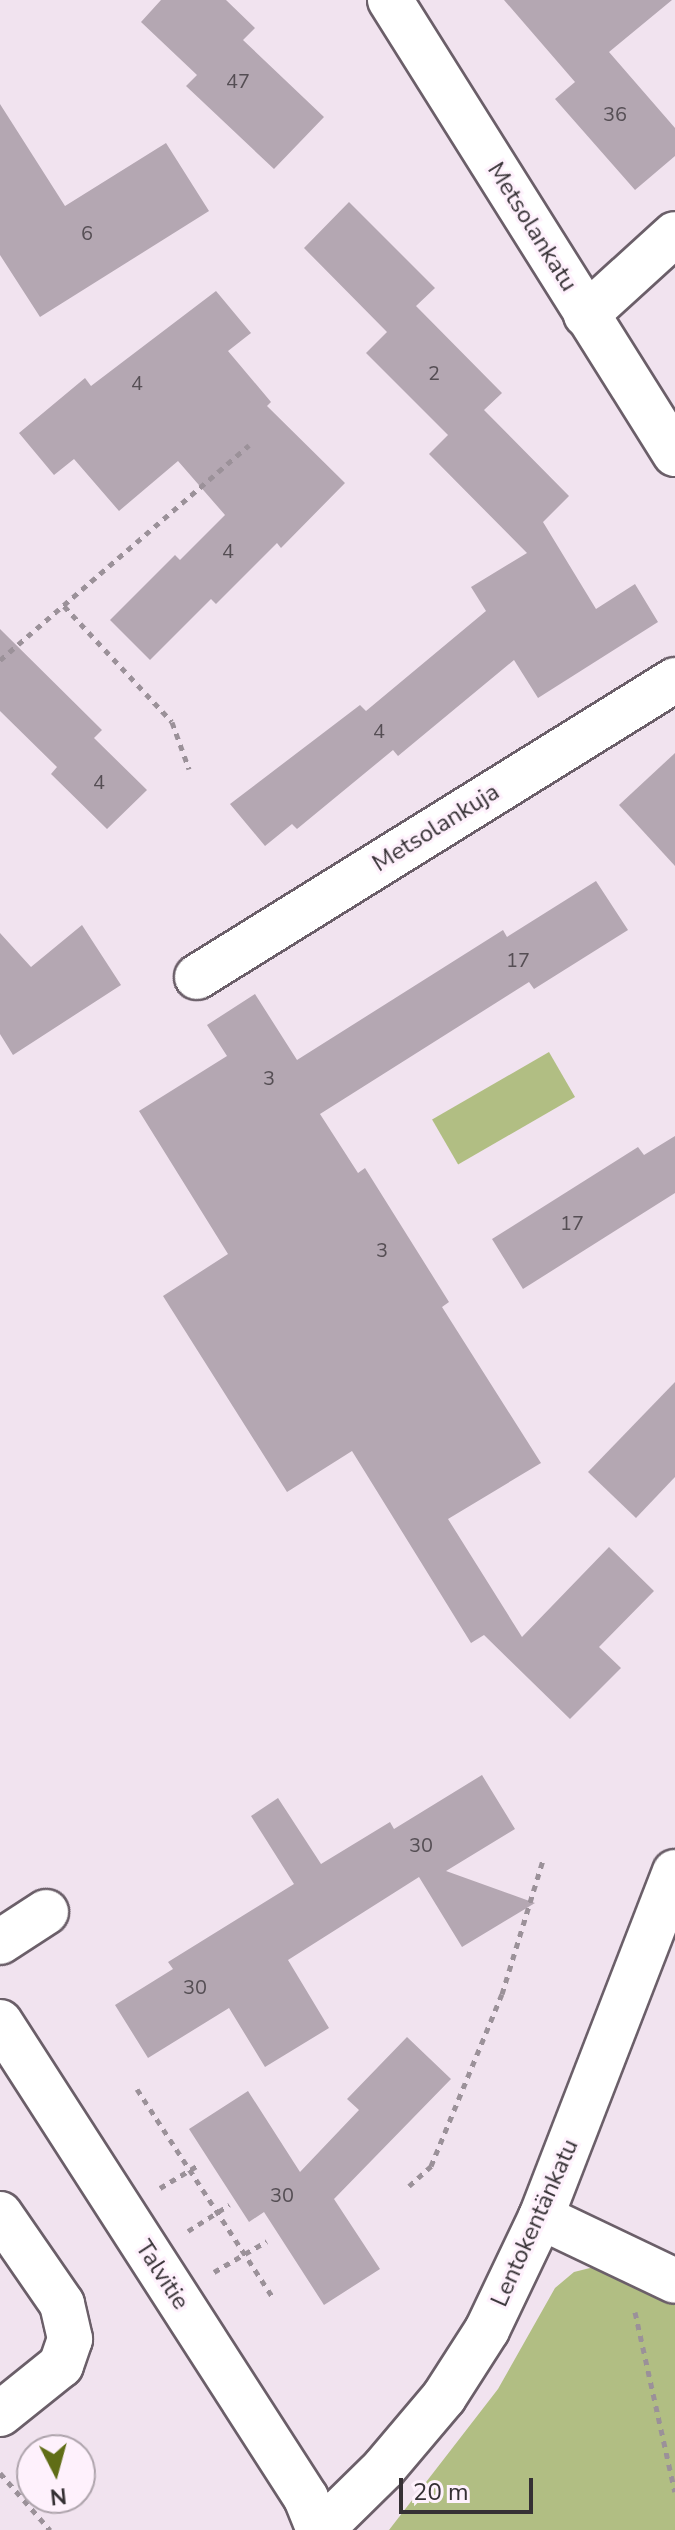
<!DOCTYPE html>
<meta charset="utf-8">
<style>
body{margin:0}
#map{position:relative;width:675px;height:2530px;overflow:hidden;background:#f1e3ef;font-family:"Nunito Sans",sans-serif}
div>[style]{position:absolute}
.green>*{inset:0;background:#b1be83;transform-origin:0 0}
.building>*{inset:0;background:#b4a7b2}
.path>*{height:5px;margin-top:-2.5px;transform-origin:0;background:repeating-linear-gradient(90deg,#9b9199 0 6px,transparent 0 12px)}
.roads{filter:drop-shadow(2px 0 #6b5f69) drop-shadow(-2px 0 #6b5f69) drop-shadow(0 2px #6b5f69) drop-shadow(0 -2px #6b5f69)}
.minor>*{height:44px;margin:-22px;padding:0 22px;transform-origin:22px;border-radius:22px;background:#fff}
span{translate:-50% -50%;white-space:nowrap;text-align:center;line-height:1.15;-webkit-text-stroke:6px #fef1fc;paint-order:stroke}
.number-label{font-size:20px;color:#554e54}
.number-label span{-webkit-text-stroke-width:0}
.street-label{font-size:24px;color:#353034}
.north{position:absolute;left:16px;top:2434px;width:80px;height:80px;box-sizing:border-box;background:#fef1fc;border:2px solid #aea4ac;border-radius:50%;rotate:174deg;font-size:22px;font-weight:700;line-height:32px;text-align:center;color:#353034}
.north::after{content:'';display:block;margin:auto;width:28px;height:36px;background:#606d16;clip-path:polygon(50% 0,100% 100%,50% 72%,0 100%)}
.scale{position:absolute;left:399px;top:2478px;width:134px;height:36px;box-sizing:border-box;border:4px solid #353034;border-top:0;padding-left:10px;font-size:24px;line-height:28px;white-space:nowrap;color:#353034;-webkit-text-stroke:6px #fef1fc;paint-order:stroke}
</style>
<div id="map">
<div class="green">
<i style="left:549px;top:1052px;width:52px;height:135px;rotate:60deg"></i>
<i style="clip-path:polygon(598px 2266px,675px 2305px,675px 2530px,389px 2530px,498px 2389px,555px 2288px,574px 2272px)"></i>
</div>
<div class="building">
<i style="clip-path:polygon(161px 0,226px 0,255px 28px,243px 40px,324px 117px,274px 169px,186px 86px,197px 75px,141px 22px)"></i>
<i style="clip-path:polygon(504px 0,672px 0,609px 52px,675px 128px,675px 156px,635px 190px,555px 99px,575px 82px)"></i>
<i style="clip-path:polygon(0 104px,65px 206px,166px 143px,209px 211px,40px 317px,0 255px)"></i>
<i style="clip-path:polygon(349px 202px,435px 288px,416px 306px,502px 393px,484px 410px,569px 496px,543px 522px,596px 609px,635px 584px,658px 622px,538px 698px,514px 660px,398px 756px,393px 750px,297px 829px,292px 824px,265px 846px,230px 804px,360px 705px,366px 711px,486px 611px,471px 587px,527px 553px,429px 454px,448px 435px,366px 353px,387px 332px,304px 248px)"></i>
<i style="clip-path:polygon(216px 291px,251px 333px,228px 351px,271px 402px,267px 406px,345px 483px,281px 548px,277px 543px,216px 604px,211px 599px,150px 660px,110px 620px,175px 555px,180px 560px,225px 515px,178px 461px,119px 511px,74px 459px,54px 475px,19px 433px,85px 378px,91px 386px)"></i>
<i style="clip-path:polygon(0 629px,102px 730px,94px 738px,147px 790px,107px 829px,51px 774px,57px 767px,0 711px)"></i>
<i style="clip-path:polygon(675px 753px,675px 866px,619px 805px)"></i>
<i style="clip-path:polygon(596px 881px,628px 930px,534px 989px,529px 982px,320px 1114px,358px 1173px,365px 1168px,449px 1302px,442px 1307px,541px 1463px,448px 1519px,522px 1637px,609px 1547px,654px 1591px,599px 1647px,621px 1668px,570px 1719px,484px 1635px,471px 1643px,352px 1451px,287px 1492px,163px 1296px,228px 1254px,139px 1111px,227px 1056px,207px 1025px,255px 994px,297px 1060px,503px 930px,507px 937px)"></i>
<i style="clip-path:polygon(82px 925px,121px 985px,13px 1055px,0 1034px,0 933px,31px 967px)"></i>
<i style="clip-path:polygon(675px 1136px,675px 1193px,523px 1289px,492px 1239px,638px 1147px,644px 1155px)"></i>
<i style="clip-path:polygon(675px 1382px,675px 1477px,636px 1518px,588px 1472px)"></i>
<i style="clip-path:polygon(482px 1775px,515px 1829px,446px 1871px,535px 1903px,462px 1947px,419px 1877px,288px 1960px,329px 2028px,265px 2067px,229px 2008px,148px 2058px,115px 2005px,173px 1969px,168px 1962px,294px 1884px,251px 1816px,278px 1798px,321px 1864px,390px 1822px,394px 1829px)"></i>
<i style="clip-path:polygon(407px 2037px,451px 2079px,334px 2199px,380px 2269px,324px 2305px,264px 2212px,249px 2222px,189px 2129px,248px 2091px,300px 2172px,359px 2110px,347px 2099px)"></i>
</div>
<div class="path">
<i style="left:64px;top:606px;width:158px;rotate:47deg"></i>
<i style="left:172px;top:722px;width:50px;rotate:70.1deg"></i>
<i style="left:0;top:660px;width:329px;rotate:-40.8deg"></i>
<i style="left:137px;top:2089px;width:251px;rotate:56.9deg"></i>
<i style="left:409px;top:2186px;width:30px;rotate:-42deg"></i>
<i style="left:431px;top:2166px;width:186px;rotate:-67.6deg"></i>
<i style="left:502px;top:1994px;width:143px;rotate:-73deg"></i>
<i style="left:160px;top:2188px;width:47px;rotate:-31deg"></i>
<i style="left:188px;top:2231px;width:49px;rotate:-32.4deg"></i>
<i style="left:214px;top:2272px;width:61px;rotate:-30.3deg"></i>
<i style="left:635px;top:2312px;width:184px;rotate:77.5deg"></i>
<i style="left:0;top:2473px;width:76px;rotate:48.7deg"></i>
</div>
<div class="roads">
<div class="minor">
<i style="left:390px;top:0;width:536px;rotate:57.88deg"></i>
<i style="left:586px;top:315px;width:120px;rotate:-42.3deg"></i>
<i style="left:197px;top:977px;width:563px;rotate:-31.85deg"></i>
<i style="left:0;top:1942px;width:55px;rotate:-33.1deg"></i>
<i style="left:0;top:2022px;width:566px;rotate:57.26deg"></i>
<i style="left:306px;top:2498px;width:35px;rotate:68deg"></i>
<i style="left:0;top:2214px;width:109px;rotate:55.4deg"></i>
<i style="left:62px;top:2304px;width:36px;rotate:77deg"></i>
<i style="left:70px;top:2339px;width:28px;rotate:109deg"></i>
<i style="left:61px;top:2365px;width:78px;rotate:141.2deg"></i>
<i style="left:541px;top:2217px;width:148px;rotate:25.5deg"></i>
<i style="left:321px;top:2530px;width:88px;rotate:-44.5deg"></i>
<i style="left:384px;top:2468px;width:93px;rotate:-49.8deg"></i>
<i style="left:444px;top:2397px;width:80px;rotate:-57.3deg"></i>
<i style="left:487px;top:2330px;width:125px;rotate:-64.5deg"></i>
<i style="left:541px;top:2217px;width:370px;rotate:-68.8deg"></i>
</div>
</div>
<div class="number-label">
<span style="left:238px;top:81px">47</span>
<span style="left:615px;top:114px">36</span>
<span style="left:87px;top:233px">6</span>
<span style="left:434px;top:373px">2</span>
<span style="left:137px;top:383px">4</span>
<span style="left:228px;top:551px">4</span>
<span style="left:379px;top:731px">4</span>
<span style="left:99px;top:782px">4</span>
<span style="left:518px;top:960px">17</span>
<span style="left:269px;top:1078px">3</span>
<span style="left:572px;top:1223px">17</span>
<span style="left:382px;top:1250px">3</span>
<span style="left:421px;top:1845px">30</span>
<span style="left:195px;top:1987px">30</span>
<span style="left:282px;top:2195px">30</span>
</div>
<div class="street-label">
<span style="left:532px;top:227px;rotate:58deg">Metsolankatu</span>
<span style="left:436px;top:828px;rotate:-32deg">Metsolankuja</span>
<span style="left:535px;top:2223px;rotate:-66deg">Lentokentänkatu</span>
<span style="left:162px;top:2275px;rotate:57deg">Talvitie</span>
</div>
<div class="north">N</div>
<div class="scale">20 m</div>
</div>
